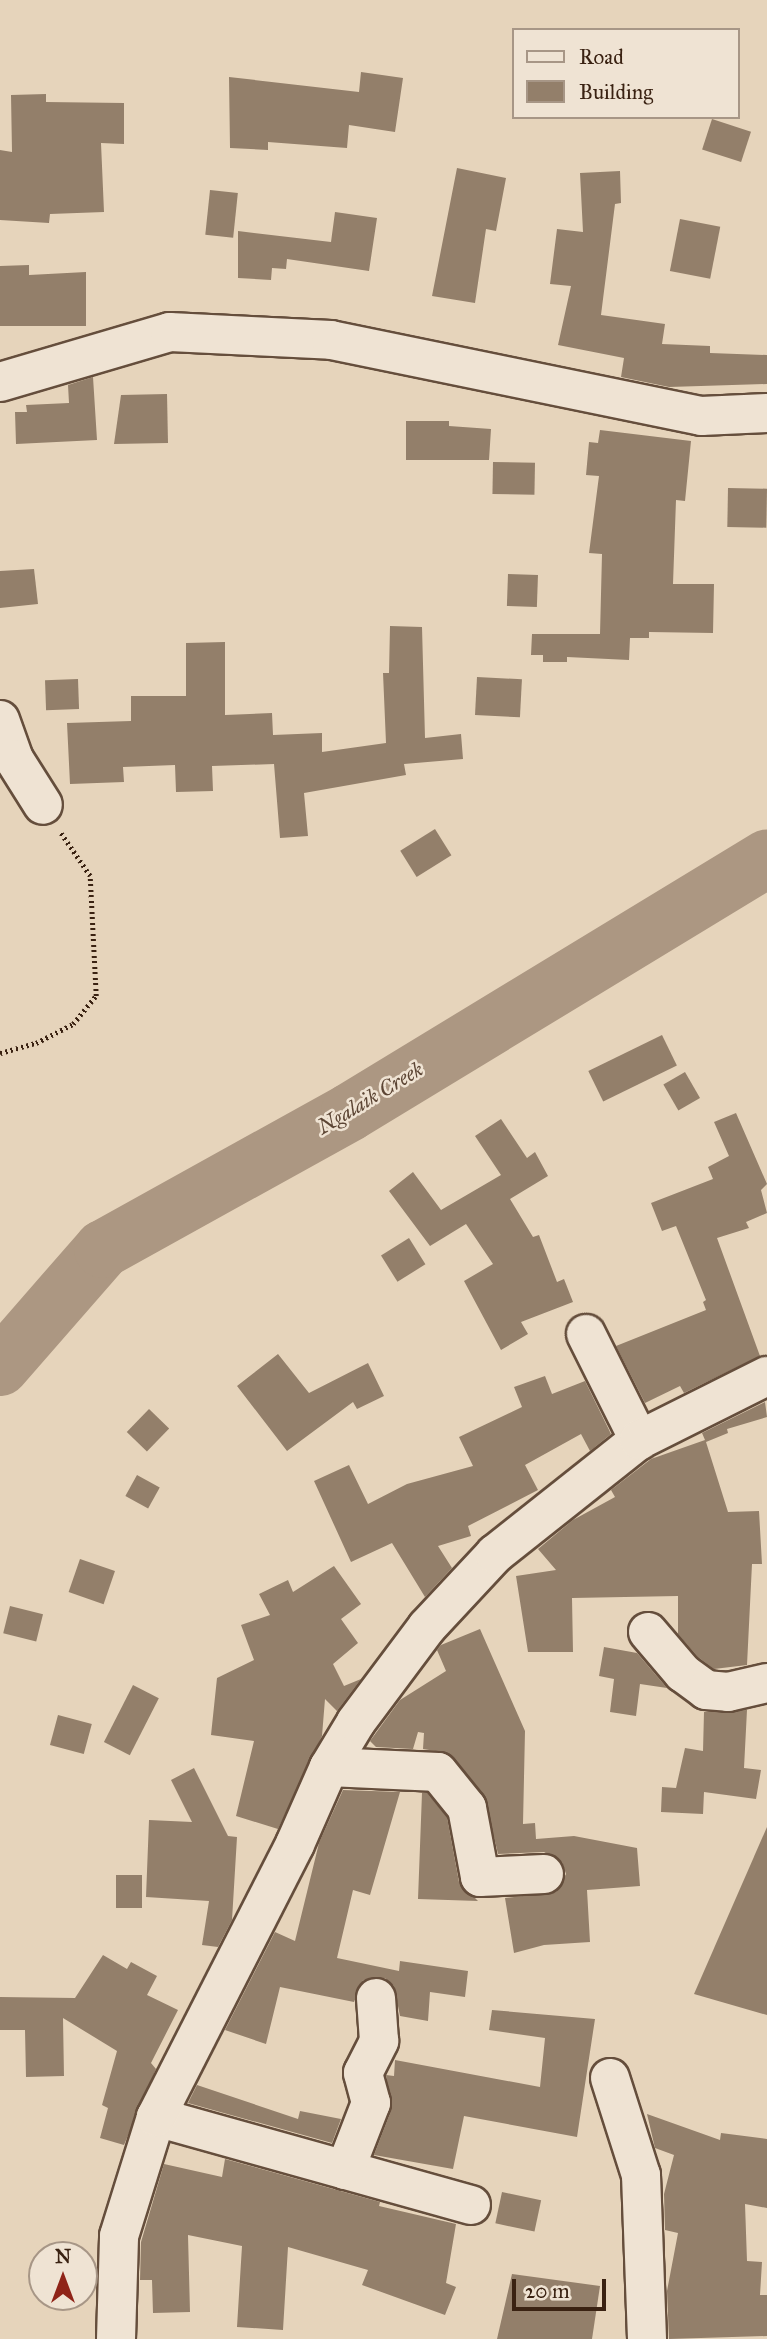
<!DOCTYPE html>
<style>
body{margin:0}
#map{position:relative;width:767px;height:2339px;overflow:hidden;background:#e6d4bb;font-family:"IM FELL Great Primer",serif}
div>[style]{position:absolute}
.river>*{height:58px;margin:-29px;padding:0 29px;transform-origin:29px;border-radius:29px;background:#ac9782}
.building>*{inset:0;background:#937f6a;transform-origin:0 0}
.path>*{height:4.5px;margin-top:-2.25px;transform-origin:0;background:repeating-linear-gradient(90deg,#3a2212 0 2px,transparent 0 5.5px)}
.roads{filter:drop-shadow(2px 0 #654e3c) drop-shadow(-2px 0 #654e3c) drop-shadow(0 2px #654e3c) drop-shadow(0 -2px #654e3c)}
.minor>*{height:38px;margin:-19px;padding:0 19px;transform-origin:19px;border-radius:19px;background:#efe3d3}
span{translate:-50% -50%;white-space:nowrap;text-align:center;line-height:1.15;-webkit-text-stroke:5px #efe3d3;paint-order:stroke}
.water-label{font-size:21px;color:#5c4534;font-style:italic}
.legend{position:absolute;left:512px;top:28px;width:228px;height:91px;box-sizing:border-box;background:#efe3d3;border:2px solid #a79686;margin:0;padding:9px 12px;list-style:none;font-size:21px;color:#3a2212}
.legend li{display:flex;align-items:center;gap:14px;height:35px}
.legend b{width:35px;border:2px solid #a79686}
.north{position:absolute;left:28px;top:2241px;width:70px;height:70px;box-sizing:border-box;background:#efe3d3;border:2px solid #a79686;border-radius:50%;rotate:0deg;font-size:19px;font-weight:700;line-height:28px;text-align:center;color:#3a2212}
.north::after{content:'';display:block;margin:auto;width:24px;height:32px;background:#8f2418;clip-path:polygon(50% 0,100% 100%,50% 72%,0 100%)}
.scale{position:absolute;left:512px;top:2279px;width:94px;height:32px;box-sizing:border-box;border:4px solid #3a2212;border-top:0;padding-left:9px;font-size:21px;line-height:24px;white-space:nowrap;color:#3a2212;-webkit-text-stroke:5px #efe3d3;paint-order:stroke}
</style>
<div id="map">
<div class="river">
<i style="left:0;top:1367px;width:157px;rotate:-48.9deg"></i>
<i style="left:103px;top:1249px;width:282px;rotate:-29deg"></i>
<i style="left:350px;top:1112px;width:488px;rotate:-31.3deg"></i>
</div>
<div class="building">
<i style="clip-path:polygon(361px 72px,403px 78px,395px 132px,349px 125px,347px 148px,268px 142px,268px 150px,230px 148px,229px 77px,359px 92px)"></i>
<i style="clip-path:polygon(46px 94px,46px 102px,124px 103px,124px 144px,101px 143px,104px 212px,50px 214px,49px 223px,0 220px,0 150px,12px 152px,11px 95px)"></i>
<i style="left:712px;top:119px;width:41px;height:32px;rotate:18deg"></i>
<i style="clip-path:polygon(457px 168px,506px 178px,496px 231px,486px 229px,475px 303px,432px 296px)"></i>
<i style="clip-path:polygon(620px 171px,621px 203px,615px 204px,601px 315px,665px 324px,662px 344px,710px 346px,710px 353px,767px 355px,767px 384px,669px 387px,621px 377px,624px 358px,558px 345px,571px 286px,550px 284px,557px 229px,583px 232px,580px 173px)"></i>
<i style="left:210px;top:190px;width:28px;height:45px;rotate:6deg"></i>
<i style="clip-path:polygon(335px 212px,377px 218px,369px 271px,287px 259px,286px 269px,272px 268px,271px 280px,238px 278px,238px 231px,331px 242px)"></i>
<i style="left:680px;top:219px;width:41px;height:53px;rotate:11deg"></i>
<i style="clip-path:polygon(29px 265px,29px 275px,86px 272px,86px 326px,0 326px,0 266px)"></i>
<i style="clip-path:polygon(93px 377px,97px 440px,16px 444px,15px 412px,27px 412px,26px 405px,69px 403px,68px 385px)"></i>
<i style="clip-path:polygon(167px 394px,168px 443px,114px 444px,121px 395px)"></i>
<i style="clip-path:polygon(406px 421px,449px 421px,449px 426px,491px 429px,489px 460px,406px 460px)"></i>
<i style="clip-path:polygon(600px 430px,691px 441px,685px 501px,676px 500px,673px 584px,714px 584px,713px 633px,649px 632px,649px 638px,630px 638px,629px 660px,567px 657px,567px 662px,543px 662px,543px 655px,531px 655px,532px 634px,600px 634px,602px 554px,589px 553px,599px 476px,586px 475px,589px 442px,598px 443px)"></i>
<i style="left:493px;top:462px;width:42px;height:32px;rotate:1deg"></i>
<i style="left:728px;top:488px;width:39px;height:39px;rotate:1deg"></i>
<i style="clip-path:polygon(34px 569px,38px 604px,0 608px,0 571px)"></i>
<i style="left:508px;top:574px;width:30px;height:32px;rotate:2deg"></i>
<i style="clip-path:polygon(390px 626px,422px 627px,425px 738px,461px 734px,463px 759px,404px 764px,406px 775px,304px 793px,308px 836px,280px 838px,274px 764px,212px 766px,213px 791px,176px 792px,175px 765px,123px 767px,124px 782px,70px 784px,67px 723px,131px 721px,131px 696px,186px 696px,186px 643px,225px 642px,225px 715px,272px 713px,273px 735px,322px 733px,322px 752px,386px 743px,383px 673px,389px 673px)"></i>
<i style="left:477px;top:677px;width:45px;height:38px;rotate:3deg"></i>
<i style="left:78px;top:679px;width:30px;height:33px;rotate:88deg"></i>
<i style="left:435px;top:829px;width:31px;height:41px;rotate:58deg"></i>
<i style="left:662px;top:1035px;width:34px;height:82px;rotate:64deg"></i>
<i style="left:685px;top:1072px;width:30px;height:25px;rotate:60deg"></i>
<i style="clip-path:polygon(736px 1113px,767px 1184px,761px 1190px,767px 1213px,746px 1222px,749px 1228px,717px 1238px,760px 1356px,684px 1393px,680px 1386px,645px 1403px,616px 1346px,706px 1310px,703px 1302px,706px 1300px,676px 1226px,662px 1231px,651px 1203px,713px 1179px,708px 1167px,729px 1156px,714px 1122px)"></i>
<i style="clip-path:polygon(501px 1119px,527px 1158px,535px 1152px,548px 1176px,510px 1199px,533px 1237px,539px 1235px,557px 1282px,564px 1279px,573px 1302px,521px 1322px,528px 1334px,501px 1350px,464px 1281px,493px 1264px,466px 1224px,430px 1246px,389px 1191px,413px 1172px,441px 1210px,501px 1175px,475px 1136px)"></i>
<i style="left:409px;top:1238px;width:31px;height:33px;rotate:58deg"></i>
<i style="clip-path:polygon(278px 1354px,309px 1393px,368px 1363px,384px 1396px,357px 1409px,353px 1402px,287px 1451px,237px 1386px)"></i>
<i style="clip-path:polygon(545px 1376px,552px 1394px,585px 1381px,611px 1434px,590px 1451px,581px 1434px,525px 1465px,538px 1490px,468px 1526px,471px 1536px,438px 1546px,452px 1568px,425px 1597px,392px 1543px,351px 1562px,314px 1481px,349px 1465px,368px 1504px,407px 1484px,473px 1466px,459px 1437px,522px 1407px,514px 1387px)"></i>
<i style="clip-path:polygon(765px 1402px,767px 1417px,727px 1429px,728px 1433px,706px 1442px,728px 1512px,759px 1511px,762px 1564px,752px 1564px,747px 1665px,714px 1669px,698px 1657px,678px 1634px,678px 1596px,572px 1598px,573px 1652px,528px 1652px,516px 1576px,556px 1570px,538px 1549px,573px 1520px,615px 1497px,611px 1490px,651px 1459px,705px 1440px,702px 1433px)"></i>
<i style="left:149px;top:1409px;width:28px;height:32px;rotate:44deg"></i>
<i style="left:137px;top:1475px;width:26px;height:24px;rotate:29deg"></i>
<i style="left:80px;top:1559px;width:37px;height:35px;rotate:19deg"></i>
<i style="clip-path:polygon(334px 1566px,361px 1604px,341px 1619px,358px 1643px,333px 1664px,344px 1686px,361px 1679px,337px 1711px,325px 1699px,322px 1736px,278px 1829px,236px 1816px,254px 1741px,211px 1735px,217px 1678px,254px 1660px,241px 1625px,270px 1615px,259px 1594px,288px 1580px,293px 1592px)"></i>
<i style="left:10px;top:1606px;width:34px;height:28px;rotate:14deg"></i>
<i style="clip-path:polygon(480px 1629px,525px 1731px,523px 1824px,535px 1823px,536px 1839px,574px 1836px,637px 1848px,640px 1886px,587px 1890px,590px 1942px,544px 1945px,514px 1953px,505px 1898px,556px 1892px,566px 1874px,562px 1862px,544px 1852px,498px 1854px,484px 1795px,448px 1753px,423px 1749px,424px 1733px,418px 1732px,413px 1749px,376px 1747px,370px 1741px,400px 1700px,446px 1671px,437px 1650px,441px 1645px)"></i>
<i style="clip-path:polygon(604px 1647px,637px 1653px,667px 1688px,640px 1684px,636px 1716px,610px 1712px,614px 1679px,599px 1676px)"></i>
<i style="left:133px;top:1685px;width:29px;height:64px;rotate:27deg"></i>
<i style="clip-path:polygon(747px 1710px,744px 1768px,761px 1770px,756px 1799px,704px 1792px,703px 1814px,661px 1812px,662px 1787px,676px 1788px,685px 1748px,703px 1751px,704px 1712px)"></i>
<i style="left:58px;top:1715px;width:35px;height:31px;rotate:15deg"></i>
<i style="clip-path:polygon(194px 1768px,228px 1836px,237px 1837px,232px 1920px,218px 1947px,202px 1945px,209px 1901px,146px 1897px,149px 1820px,192px 1822px,171px 1780px)"></i>
<i style="clip-path:polygon(343px 1790px,400px 1792px,370px 1895px,353px 1890px,337px 1958px,399px 1971px,400px 1961px,468px 1971px,465px 1997px,430px 1992px,428px 2021px,400px 2016px,394px 1986px,385px 1978px,363px 1980px,354px 2002px,280px 1987px,266px 2044px,225px 2030px,275px 1932px,295px 1941px,319px 1843px)"></i>
<i style="clip-path:polygon(422px 1793px,427px 1793px,447px 1817px,459px 1882px,478px 1901px,418px 1899px)"></i>
<i style="clip-path:polygon(767px 1827px,767px 2015px,694px 1994px)"></i>
<i style="left:116px;top:1875px;width:26px;height:33px"></i>
<i style="clip-path:polygon(103px 1955px,127px 1969px,131px 1962px,157px 1976px,147px 1995px,178px 2010px,151px 2063px,156px 2069px,124px 2145px,100px 2138px,108px 2108px,102px 2105px,117px 2051px,63px 2018px,64px 2076px,26px 2077px,25px 2030px,0 2030px,0 1997px,75px 1998px)"></i>
<i style="clip-path:polygon(492px 2010px,595px 2019px,577px 2137px,464px 2116px,453px 2169px,374px 2155px,391px 2111px,386px 2075px,394px 2076px,395px 2060px,540px 2087px,545px 2038px,489px 2030px)"></i>
<i style="clip-path:polygon(197px 2085px,298px 2119px,300px 2111px,341px 2119px,332px 2143px,188px 2103px)"></i>
<i style="clip-path:polygon(647px 2114px,720px 2140px,721px 2133px,767px 2139px,767px 2208px,745px 2204px,747px 2261px,762px 2262px,760px 2295px,767px 2295px,767px 2336px,669px 2339px,667px 2291px,678px 2233px,665px 2230px,664px 2194px,674px 2155px,655px 2148px)"></i>
<i style="clip-path:polygon(225px 2159px,380px 2202px,379px 2206px,456px 2224px,446px 2283px,456px 2287px,445px 2315px,362px 2285px,368px 2270px,288px 2247px,283px 2330px,237px 2327px,242px 2246px,188px 2235px,190px 2312px,153px 2313px,152px 2280px,140px 2280px,141px 2242px,164px 2164px,222px 2177px)"></i>
<i style="left:502px;top:2192px;width:40px;height:32px;rotate:12deg"></i>
<i style="clip-path:polygon(512px 2274px,600px 2286px,592px 2339px,497px 2339px)"></i>
</div>
<div class="path">
<i style="left:0;top:1053px;width:37px;rotate:-16deg"></i>
<i style="left:36px;top:1043px;width:42px;rotate:-27.2deg"></i>
<i style="left:73px;top:1024px;width:36px;rotate:-51deg"></i>
<i style="left:96px;top:996px;width:120px;rotate:-92.9deg"></i>
<i style="left:90px;top:876px;width:53px;rotate:-124.3deg"></i>
</div>
<div class="roads">
<div class="minor">
<i style="left:0;top:382px;width:177px;rotate:-16.4deg"></i>
<i style="left:170px;top:332px;width:161px;rotate:2.8deg"></i>
<i style="left:331px;top:340px;width:378px;rotate:11.6deg"></i>
<i style="left:701px;top:416px;width:66px;rotate:-2.6deg"></i>
<i style="left:0;top:720px;width:41px;rotate:70.3deg"></i>
<i style="left:14px;top:759px;width:54px;rotate:57.8deg"></i>
<i style="left:586px;top:1334px;width:119px;rotate:63.4deg"></i>
<i style="left:648px;top:1632px;width:54px;rotate:49.5deg"></i>
<i style="left:683px;top:1673px;width:29px;rotate:36deg"></i>
<i style="left:706px;top:1690px;width:22px;rotate:5deg"></i>
<i style="left:728px;top:1692px;width:40px;rotate:-13deg"></i>
<i style="left:329px;top:1767px;width:109px;rotate:2.6deg"></i>
<i style="left:438px;top:1772px;width:46px;rotate:51.1deg"></i>
<i style="left:467px;top:1808px;width:70px;rotate:79.3deg"></i>
<i style="left:480px;top:1877px;width:64px;rotate:-2.7deg"></i>
<i style="left:610px;top:2078px;width:102px;rotate:72.3deg"></i>
<i style="left:641px;top:2175px;width:164px;rotate:87.9deg"></i>
<i style="left:156px;top:2117px;width:327px;rotate:15.6deg"></i>
<i style="left:345px;top:2170px;width:72px;rotate:-68.8deg"></i>
<i style="left:371px;top:2103px;width:31px;rotate:-105deg"></i>
<i style="left:363px;top:2073px;width:36px;rotate:-63deg"></i>
<i style="left:379px;top:2041px;width:43px;rotate:-94deg"></i>
<i style="left:116px;top:2339px;width:103px;rotate:-88.3deg"></i>
<i style="left:119px;top:2236px;width:125px;rotate:-72.7deg"></i>
<i style="left:156px;top:2117px;width:306px;rotate:-63deg"></i>
<i style="left:295px;top:1844px;width:84px;rotate:-66.2deg"></i>
<i style="left:329px;top:1767px;width:52px;rotate:-59deg"></i>
<i style="left:356px;top:1722px;width:119px;rotate:-53.2deg"></i>
<i style="left:427px;top:1627px;width:100px;rotate:-47deg"></i>
<i style="left:495px;top:1554px;width:184px;rotate:-38.4deg"></i>
<i style="left:639px;top:1440px;width:143px;rotate:-26.6deg"></i>
</div>
</div>
<div class="water-label">
<span style="left:370px;top:1098px;rotate:-31deg">Ngalaik Creek</span>
</div>
<ul class="legend">
<li><b style="height:9px;background:#efe3d3"></b>Road</li>
<li><b style="height:19px;background:#937f6a"></b>Building</li>
</ul>
<div class="north">N</div>
<div class="scale">20 m</div>
</div>
